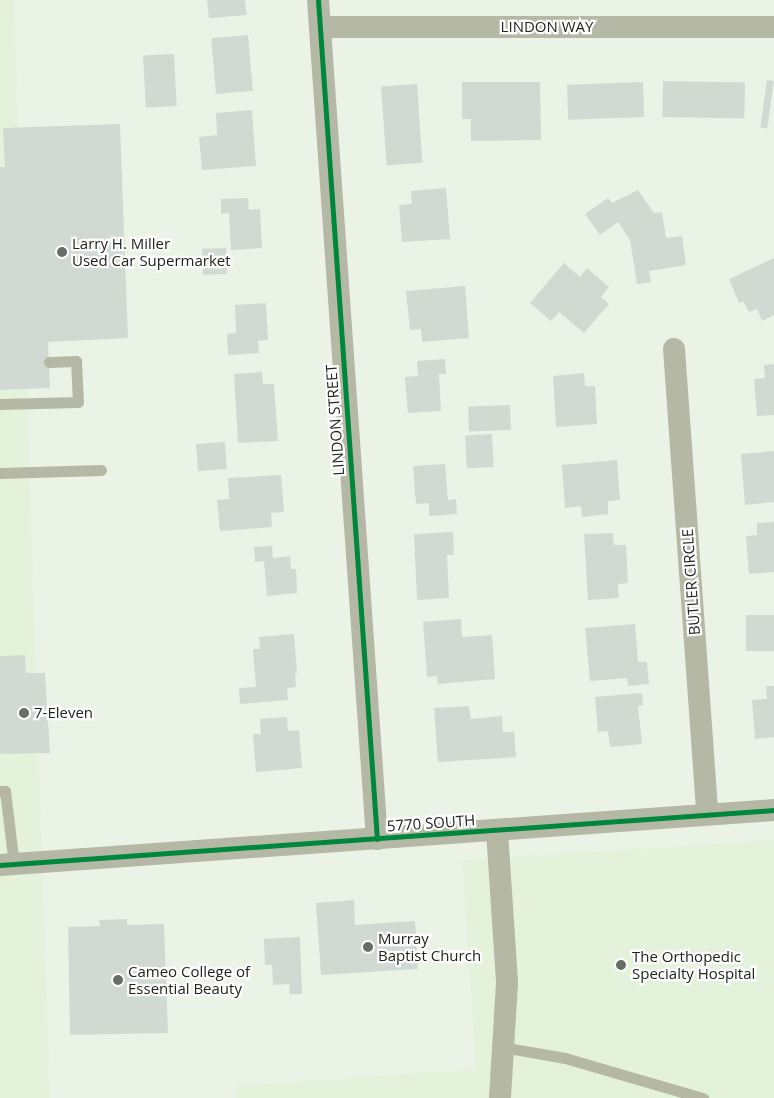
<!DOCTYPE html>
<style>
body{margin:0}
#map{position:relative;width:774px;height:1098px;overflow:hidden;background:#ebf3e7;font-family:"Open Sans",sans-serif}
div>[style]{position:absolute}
.built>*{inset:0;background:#e4f2dc}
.building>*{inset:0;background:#d1dad2;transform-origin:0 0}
.lane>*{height:11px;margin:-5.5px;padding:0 5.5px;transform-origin:5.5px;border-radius:5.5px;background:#b6b8a6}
.street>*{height:22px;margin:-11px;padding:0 11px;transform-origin:11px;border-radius:11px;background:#b6b8a6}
.cycleway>*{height:5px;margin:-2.5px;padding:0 2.5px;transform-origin:2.5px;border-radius:2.5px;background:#00873e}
.dots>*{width:14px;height:14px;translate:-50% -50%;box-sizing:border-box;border:2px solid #fff;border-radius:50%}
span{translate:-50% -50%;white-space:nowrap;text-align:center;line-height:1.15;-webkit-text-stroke:4.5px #fff;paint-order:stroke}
.street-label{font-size:15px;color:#20261d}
.poi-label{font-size:15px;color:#20261d}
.left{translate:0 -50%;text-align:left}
</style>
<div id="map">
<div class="built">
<i style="clip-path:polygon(0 0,14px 0,50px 1098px,0 1098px)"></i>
<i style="clip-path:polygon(774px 840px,774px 1098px,236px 1098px,236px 1086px,476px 1069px,462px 860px)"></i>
</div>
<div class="building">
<i style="clip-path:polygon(207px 0,245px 0,247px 15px,209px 18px)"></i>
<i style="left:248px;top:35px;width:56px;height:37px;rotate:85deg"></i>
<i style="left:174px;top:54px;width:52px;height:31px;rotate:87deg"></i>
<i style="left:767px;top:80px;width:7px;height:48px;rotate:8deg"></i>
<i style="left:663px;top:81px;width:82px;height:36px;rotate:1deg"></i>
<i style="clip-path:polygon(462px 82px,540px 82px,541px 140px,471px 141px,471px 119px,462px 119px)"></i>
<i style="left:643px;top:82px;width:35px;height:76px;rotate:88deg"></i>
<i style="left:417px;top:84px;width:79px;height:36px;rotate:86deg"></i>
<i style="clip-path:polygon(252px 110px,256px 166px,202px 170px,199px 137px,217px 135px,216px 113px)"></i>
<i style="clip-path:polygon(120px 124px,128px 338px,48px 342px,50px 388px,0 390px,0 167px,5px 167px,3px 128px)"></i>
<i style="clip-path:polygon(446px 188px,450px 239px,402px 242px,399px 205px,412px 204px,411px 191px)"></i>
<i style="clip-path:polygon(638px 190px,654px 213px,662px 212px,666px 238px,682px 236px,686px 265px,649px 271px,651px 282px,637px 284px,630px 240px,618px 222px,600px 235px,585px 214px,608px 198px,612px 203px)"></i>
<i style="clip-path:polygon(248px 198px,249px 210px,260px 209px,262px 248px,231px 250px,229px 213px,221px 214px,221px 199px)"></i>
<i style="left:226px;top:248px;width:26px;height:24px;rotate:88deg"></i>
<i style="clip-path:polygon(774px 258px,774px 315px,762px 321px,757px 309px,749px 312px,743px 301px,739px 303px,729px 279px)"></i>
<i style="clip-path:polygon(564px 263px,580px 277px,587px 268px,609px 287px,601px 297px,609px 304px,584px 333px,559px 312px,551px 321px,530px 303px)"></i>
<i style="clip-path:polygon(465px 286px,469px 338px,422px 342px,421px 329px,410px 330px,406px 291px)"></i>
<i style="clip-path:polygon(266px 303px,268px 340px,258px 341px,259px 353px,228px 355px,227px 334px,236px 333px,235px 305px)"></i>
<i style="clip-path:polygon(445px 359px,446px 374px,439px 374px,441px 411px,408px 413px,405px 377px,418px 376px,417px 361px)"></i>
<i style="clip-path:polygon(774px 364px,774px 415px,757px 416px,754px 379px,765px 378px,764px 365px)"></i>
<i style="clip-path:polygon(262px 372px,263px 384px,274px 384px,278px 441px,238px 443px,234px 374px)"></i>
<i style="clip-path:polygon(584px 373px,585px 386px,595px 386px,597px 424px,556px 427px,553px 376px)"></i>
<i style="left:510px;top:405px;width:25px;height:42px;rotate:88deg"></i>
<i style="left:492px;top:434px;width:33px;height:27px;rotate:87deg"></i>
<i style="left:225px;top:442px;width:27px;height:29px;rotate:86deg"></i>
<i style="clip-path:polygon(774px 451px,774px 502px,745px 505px,741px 454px)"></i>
<i style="clip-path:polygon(617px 460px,620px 500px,608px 501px,608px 514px,582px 517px,581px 506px,565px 508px,562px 465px)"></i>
<i style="clip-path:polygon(445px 464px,448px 500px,456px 499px,457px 514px,429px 516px,429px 503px,416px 504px,413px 466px)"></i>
<i style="clip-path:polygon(281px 475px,284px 512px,271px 513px,272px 527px,220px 531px,217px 500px,229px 499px,228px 478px)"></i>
<i style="clip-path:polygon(774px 522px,774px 572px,749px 574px,746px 536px,757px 535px,757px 523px)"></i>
<i style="clip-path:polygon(453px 532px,454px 555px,447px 555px,449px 598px,417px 600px,414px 534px)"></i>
<i style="clip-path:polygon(613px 533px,614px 545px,626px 545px,628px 583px,618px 584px,619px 598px,588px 600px,584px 534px)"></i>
<i style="clip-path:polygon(272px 546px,273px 558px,290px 556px,291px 569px,296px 569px,297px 593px,267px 596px,264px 561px,255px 562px,254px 547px)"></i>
<i style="left:774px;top:615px;width:36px;height:28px;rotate:90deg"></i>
<i style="clip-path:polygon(461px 619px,462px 637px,492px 635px,495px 679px,438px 684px,437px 676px,427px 677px,423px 622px)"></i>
<i style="clip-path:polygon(635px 624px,638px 662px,647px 662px,649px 684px,628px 686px,627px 678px,590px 681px,585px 628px)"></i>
<i style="clip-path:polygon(294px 634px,297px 673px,295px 673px,296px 687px,287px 688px,288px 700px,240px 704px,239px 688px,256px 687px,253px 649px,260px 649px,259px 637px)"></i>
<i style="clip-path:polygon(25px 655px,26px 673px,45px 673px,50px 753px,0 754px,0 656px)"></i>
<i style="clip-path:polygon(766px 686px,774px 686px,774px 737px,755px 739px,752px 700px,767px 699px)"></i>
<i style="clip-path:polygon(642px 693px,643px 705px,638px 706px,642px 744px,610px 747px,608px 731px,598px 732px,595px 697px)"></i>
<i style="clip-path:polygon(469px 706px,471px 719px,502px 716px,503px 732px,514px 732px,516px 757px,438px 762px,434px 708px)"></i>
<i style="clip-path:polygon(287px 717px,288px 731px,299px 730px,302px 768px,256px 772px,253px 734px,261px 734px,260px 719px)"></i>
<i style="clip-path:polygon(354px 900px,355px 925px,415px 921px,418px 969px,321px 975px,316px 903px)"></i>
<i style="clip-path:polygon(127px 919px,127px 925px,164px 924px,168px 1033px,70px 1035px,68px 927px,100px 926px,99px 920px)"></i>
<i style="clip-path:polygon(300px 937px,302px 994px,290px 994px,289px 984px,273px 985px,272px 965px,265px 965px,264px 939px)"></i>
</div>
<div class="lane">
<i style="left:0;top:404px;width:78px;rotate:-1.5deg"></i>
<i style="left:78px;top:402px;width:41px;rotate:-92.8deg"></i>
<i style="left:76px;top:361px;width:27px;rotate:178deg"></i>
<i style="left:0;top:473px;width:101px;rotate:-1.7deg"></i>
<i style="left:0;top:791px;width:5px"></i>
<i style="left:5px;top:791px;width:75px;rotate:83.1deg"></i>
<i style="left:502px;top:1047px;width:64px;rotate:9.9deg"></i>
<i style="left:565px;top:1058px;width:144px;rotate:16.2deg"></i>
</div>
<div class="street">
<i style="left:318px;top:0;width:841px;rotate:85.98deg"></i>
<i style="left:320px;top:27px;width:454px"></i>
<i style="left:674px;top:349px;width:466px;rotate:85.9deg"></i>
<i style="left:497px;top:831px;width:152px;rotate:86.2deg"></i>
<i style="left:507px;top:983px;width:115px;rotate:93.5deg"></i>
<i style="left:0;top:865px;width:776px;rotate:-4.06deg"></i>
</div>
<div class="cycleway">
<i style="left:318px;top:0;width:841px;rotate:85.98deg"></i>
<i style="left:0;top:865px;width:776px;rotate:-4.06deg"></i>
</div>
<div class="dots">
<i style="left:62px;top:252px;background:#676e64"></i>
<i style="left:24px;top:713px;background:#676e64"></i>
<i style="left:368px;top:947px;background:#676e64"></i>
<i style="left:621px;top:965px;background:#676e64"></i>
<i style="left:118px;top:980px;background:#676e64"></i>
</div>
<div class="street-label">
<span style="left:547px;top:27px">LINDON WAY</span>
<span style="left:335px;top:420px;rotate:-94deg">LINDON STREET</span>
<span style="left:691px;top:582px;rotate:-94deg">BUTLER CIRCLE</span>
<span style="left:431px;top:823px;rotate:-4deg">5770 SOUTH</span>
</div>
<div class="poi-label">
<span class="left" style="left:72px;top:252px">Larry H. Miller<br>Used Car Supermarket</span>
<span class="left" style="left:34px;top:713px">7-Eleven</span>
<span class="left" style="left:378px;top:947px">Murray<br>Baptist Church</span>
<span class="left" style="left:632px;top:965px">The Orthopedic<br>Specialty Hospital</span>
<span class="left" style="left:128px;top:980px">Cameo College of<br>Essential Beauty</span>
</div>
</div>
